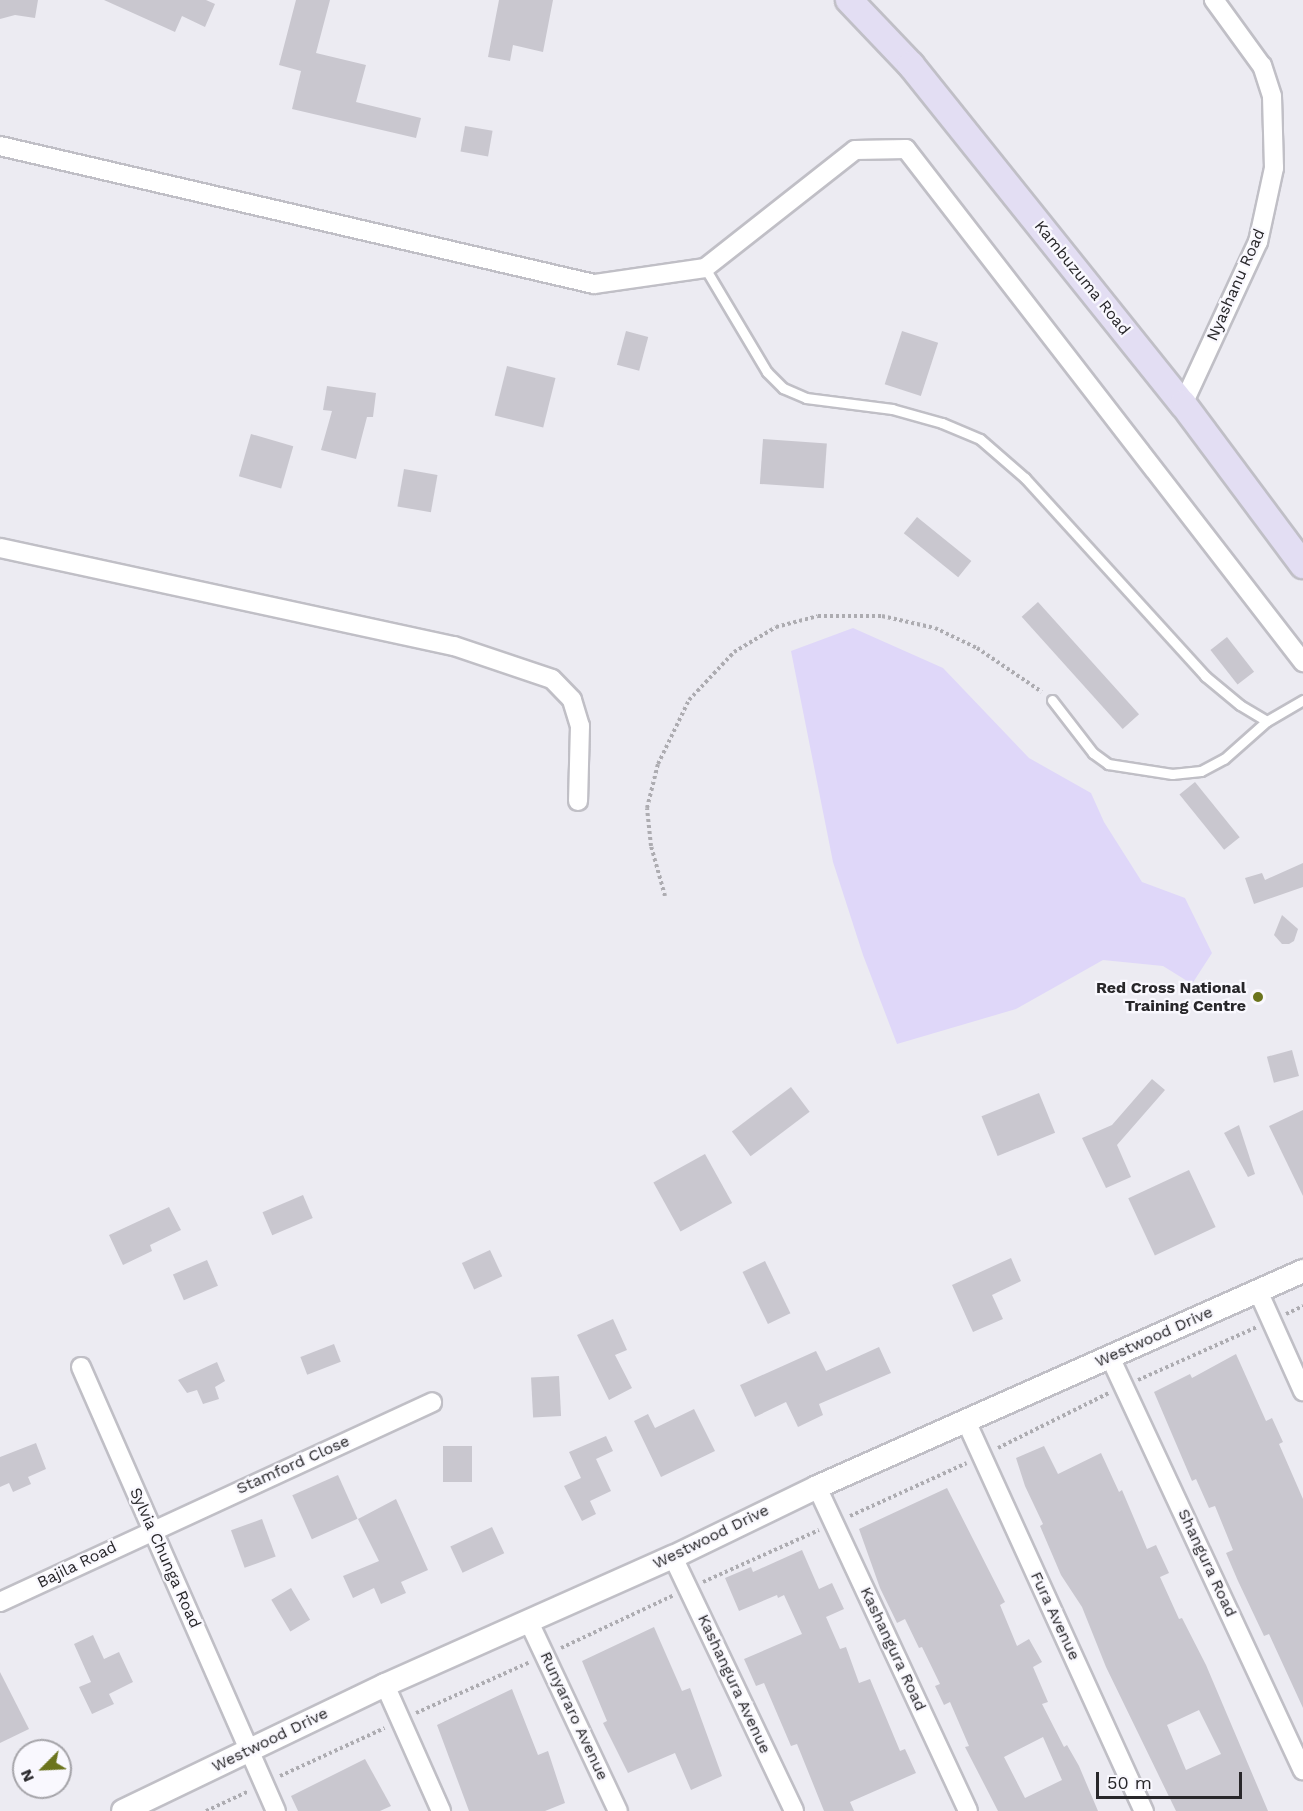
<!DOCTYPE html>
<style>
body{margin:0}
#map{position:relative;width:1303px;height:1811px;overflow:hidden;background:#ecebf2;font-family:"Work Sans",sans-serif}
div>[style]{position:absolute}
.green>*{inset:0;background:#dfd7f9}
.building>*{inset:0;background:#c9c7cf;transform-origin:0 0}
.path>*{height:4px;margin-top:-2px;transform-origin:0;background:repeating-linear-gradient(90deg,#adacb1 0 3px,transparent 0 6px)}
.roads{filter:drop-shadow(2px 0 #c0bfc6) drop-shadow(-2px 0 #c0bfc6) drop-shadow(0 2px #c0bfc6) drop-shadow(0 -2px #c0bfc6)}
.service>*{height:9px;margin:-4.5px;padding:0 4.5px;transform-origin:4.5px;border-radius:4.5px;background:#fff}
.minor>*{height:18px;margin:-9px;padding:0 9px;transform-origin:9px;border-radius:9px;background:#fff}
.tertiary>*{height:22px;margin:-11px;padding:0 11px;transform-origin:11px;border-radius:11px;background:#fff}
.secondary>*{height:26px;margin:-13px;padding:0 13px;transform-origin:13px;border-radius:13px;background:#e3def3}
.dots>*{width:16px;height:16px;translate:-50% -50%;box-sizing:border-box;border:3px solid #f9f8fe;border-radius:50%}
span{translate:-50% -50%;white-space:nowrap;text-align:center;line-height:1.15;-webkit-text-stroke:4.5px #f9f8fe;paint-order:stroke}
.street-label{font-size:16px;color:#28272a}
.poi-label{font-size:16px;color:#28272a;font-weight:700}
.right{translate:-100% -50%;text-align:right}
.north{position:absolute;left:12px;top:1739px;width:60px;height:60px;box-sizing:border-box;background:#f9f8fe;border:2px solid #a5a4a9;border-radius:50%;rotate:246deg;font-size:16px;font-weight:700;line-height:24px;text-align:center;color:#28272a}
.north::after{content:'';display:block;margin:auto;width:21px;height:27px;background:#6b741d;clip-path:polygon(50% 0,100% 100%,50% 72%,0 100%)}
.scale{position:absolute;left:1096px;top:1772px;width:146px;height:27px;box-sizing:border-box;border:3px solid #28272a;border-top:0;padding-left:8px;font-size:18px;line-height:21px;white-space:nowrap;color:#28272a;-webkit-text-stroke:4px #f9f8fe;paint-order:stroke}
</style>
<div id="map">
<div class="green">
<i style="clip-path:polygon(853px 628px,943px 668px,1029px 758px,1091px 793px,1104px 822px,1142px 882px,1185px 898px,1212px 953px,1192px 984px,1163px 966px,1103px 960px,1016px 1009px,897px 1044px,863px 955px,833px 862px,791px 651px)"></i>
</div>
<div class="building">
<i style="clip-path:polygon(0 0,38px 0,35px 18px,15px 15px,0 19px)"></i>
<i style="clip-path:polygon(104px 0,206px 0,215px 4px,205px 27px,182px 16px,175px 32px)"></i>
<i style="clip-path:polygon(296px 0,330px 0,316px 53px,366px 65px,356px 102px,421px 118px,416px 138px,292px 109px,301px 71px,279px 65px)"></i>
<i style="clip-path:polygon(499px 0,553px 0,543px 52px,513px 45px,510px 61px,488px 57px)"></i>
<i style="left:465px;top:126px;width:28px;height:26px;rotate:10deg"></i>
<i style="left:626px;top:331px;width:23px;height:35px;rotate:15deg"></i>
<i style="left:902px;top:331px;width:38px;height:56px;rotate:18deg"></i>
<i style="left:507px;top:366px;width:50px;height:51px;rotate:14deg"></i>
<i style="clip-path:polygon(327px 386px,376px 393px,373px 417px,367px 417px,356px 459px,321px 450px,332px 411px,323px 410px)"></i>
<i style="left:251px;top:434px;width:44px;height:44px;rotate:16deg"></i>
<i style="left:763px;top:439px;width:64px;height:45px;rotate:4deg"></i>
<i style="left:404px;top:469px;width:34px;height:38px;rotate:10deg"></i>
<i style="left:917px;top:517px;width:70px;height:21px;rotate:39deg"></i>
<i style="left:1038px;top:602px;width:151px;height:22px;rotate:48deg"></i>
<i style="left:1227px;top:637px;width:44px;height:21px;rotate:52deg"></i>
<i style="left:1195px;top:782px;width:71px;height:20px;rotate:51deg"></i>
<i style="clip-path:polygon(1303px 863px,1303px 887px,1254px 904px,1245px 878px,1262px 873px,1265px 880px)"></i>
<i style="clip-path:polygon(1282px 915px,1298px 929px,1294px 941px,1289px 944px,1282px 944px,1274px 935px)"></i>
<i style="left:1292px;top:1050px;width:27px;height:26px;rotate:75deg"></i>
<i style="clip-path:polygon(1152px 1079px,1165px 1090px,1117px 1145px,1131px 1177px,1106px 1188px,1082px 1138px,1112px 1125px)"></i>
<i style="left:791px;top:1087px;width:31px;height:74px;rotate:53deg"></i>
<i style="left:1039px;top:1093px;width:43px;height:62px;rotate:68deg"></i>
<i style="clip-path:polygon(1303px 1110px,1303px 1196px,1269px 1126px)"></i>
<i style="clip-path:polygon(1239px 1125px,1255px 1174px,1248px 1177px,1224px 1133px)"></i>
<i style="left:705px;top:1154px;width:56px;height:59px;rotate:61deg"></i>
<i style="left:1189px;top:1170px;width:63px;height:67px;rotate:65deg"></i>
<i style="left:303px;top:1195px;width:25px;height:44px;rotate:67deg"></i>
<i style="clip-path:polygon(169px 1207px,181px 1230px,150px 1245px,152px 1251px,123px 1265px,109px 1235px)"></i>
<i style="left:490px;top:1250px;width:29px;height:31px;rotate:65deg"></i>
<i style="clip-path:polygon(1011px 1258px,1021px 1281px,992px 1295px,1003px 1319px,973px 1332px,952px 1285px)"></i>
<i style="left:207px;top:1260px;width:28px;height:37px;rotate:67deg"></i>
<i style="left:765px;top:1261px;width:58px;height:25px;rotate:64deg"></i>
<i style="clip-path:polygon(613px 1319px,627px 1350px,615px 1355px,632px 1388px,609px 1400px,577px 1335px)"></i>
<i style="left:334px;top:1344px;width:19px;height:36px;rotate:69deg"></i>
<i style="clip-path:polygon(879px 1347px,891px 1373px,819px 1404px,823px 1415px,798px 1427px,786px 1402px,755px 1417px,740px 1385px,816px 1351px,826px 1371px)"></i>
<i style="clip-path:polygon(1236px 1354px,1266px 1421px,1272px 1418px,1283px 1442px,1279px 1444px,1303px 1499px,1303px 1708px,1269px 1634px,1264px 1636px,1238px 1581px,1226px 1553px,1233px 1550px,1215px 1506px,1209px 1508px,1196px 1479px,1192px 1481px,1154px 1392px,1190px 1374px,1192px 1378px)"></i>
<i style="clip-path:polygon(217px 1362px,225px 1381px,215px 1387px,219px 1399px,203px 1404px,197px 1390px,187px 1393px,178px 1380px)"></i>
<i style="left:559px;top:1376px;width:40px;height:28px;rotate:87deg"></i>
<i style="clip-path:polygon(694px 1409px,715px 1451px,661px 1477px,634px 1421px,648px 1414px,655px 1428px)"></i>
<i style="clip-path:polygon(606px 1436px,613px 1451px,596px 1459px,611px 1491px,590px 1501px,596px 1514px,582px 1521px,564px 1486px,581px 1478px,569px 1452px)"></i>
<i style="clip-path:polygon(36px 1443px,46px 1469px,28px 1477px,31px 1484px,13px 1492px,9px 1483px,0 1487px,0 1457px)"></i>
<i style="left:443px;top:1446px;width:29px;height:36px"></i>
<i style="clip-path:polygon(evenodd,1044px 1446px,1058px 1474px,1101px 1453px,1119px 1492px,1122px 1490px,1147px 1549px,1156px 1545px,1169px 1573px,1160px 1577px,1179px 1619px,1182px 1618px,1206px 1665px,1268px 1811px,1176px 1811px,1106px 1667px,1082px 1607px,1061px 1575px,1040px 1526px,1043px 1524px,1025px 1486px,1016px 1458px,1044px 1446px,1199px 1710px,1221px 1754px,1186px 1770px,1167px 1725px,1199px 1710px)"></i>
<i style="left:338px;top:1475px;width:48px;height:50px;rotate:66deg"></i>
<i style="clip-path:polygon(evenodd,947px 1488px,1005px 1602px,1000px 1605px,1017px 1646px,1029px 1639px,1042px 1662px,1033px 1667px,1048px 1702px,1042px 1704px,1064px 1747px,1067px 1745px,1079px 1766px,1098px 1811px,998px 1811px,965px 1747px,969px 1746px,950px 1702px,944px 1705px,935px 1686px,940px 1684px,922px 1647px,919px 1648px,905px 1619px,897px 1623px,880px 1588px,859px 1529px,947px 1488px,1043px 1737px,1062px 1780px,1025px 1798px,1004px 1757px,1043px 1737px)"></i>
<i style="clip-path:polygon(396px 1499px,428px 1570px,401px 1582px,406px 1593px,381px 1604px,374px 1588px,353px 1598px,343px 1576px,379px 1561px,358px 1519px)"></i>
<i style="left:262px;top:1519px;width:40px;height:33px;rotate:70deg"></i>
<i style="left:492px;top:1527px;width:29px;height:46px;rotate:65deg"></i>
<i style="clip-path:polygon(802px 1550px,819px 1589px,832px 1583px,844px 1609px,826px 1617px,840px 1649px,846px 1647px,859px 1683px,870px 1679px,900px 1751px,905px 1749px,916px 1773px,850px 1802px,854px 1811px,824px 1811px,797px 1744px,791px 1746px,764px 1683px,756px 1686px,744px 1659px,802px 1634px,784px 1595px,778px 1598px,777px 1595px,739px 1611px,725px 1578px,751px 1567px,753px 1572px)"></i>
<i style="left:291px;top:1588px;width:37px;height:23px;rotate:59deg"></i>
<i style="clip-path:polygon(654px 1627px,682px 1691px,690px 1688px,722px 1776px,691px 1790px,675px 1753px,628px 1773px,603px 1723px,607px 1721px,582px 1661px)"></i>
<i style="clip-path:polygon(93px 1635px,104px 1659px,119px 1652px,133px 1682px,109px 1694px,114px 1704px,92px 1714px,79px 1687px,91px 1682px,74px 1644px)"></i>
<i style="clip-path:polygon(0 1672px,29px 1729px,0 1743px)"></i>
<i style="clip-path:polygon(512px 1689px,538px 1755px,548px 1751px,565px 1803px,545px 1811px,469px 1811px,437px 1725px)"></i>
<i style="clip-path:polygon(365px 1759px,391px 1806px,380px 1811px,298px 1811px,291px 1796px)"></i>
</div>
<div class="path">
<i style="left:665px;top:896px;width:52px;rotate:-105.6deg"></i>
<i style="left:651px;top:846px;width:38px;rotate:-96deg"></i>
<i style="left:647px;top:808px;width:45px;rotate:-76deg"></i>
<i style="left:658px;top:764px;width:71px;rotate:-64.2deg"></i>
<i style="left:689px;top:700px;width:66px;rotate:-46.8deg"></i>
<i style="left:734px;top:652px;width:49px;rotate:-30.8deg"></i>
<i style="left:776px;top:627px;width:43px;rotate:-14.7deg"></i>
<i style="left:818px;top:616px;width:64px"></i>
<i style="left:882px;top:616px;width:54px;rotate:12.8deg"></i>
<i style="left:935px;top:628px;width:47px;rotate:25.5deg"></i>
<i style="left:977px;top:648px;width:78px;rotate:34.1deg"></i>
<i style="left:1286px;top:1314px;width:19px;rotate:-25deg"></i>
<i style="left:1138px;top:1380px;width:130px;rotate:-24deg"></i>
<i style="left:998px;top:1448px;width:124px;rotate:-26.4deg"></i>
<i style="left:850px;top:1516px;width:128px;rotate:-24.4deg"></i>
<i style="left:703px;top:1582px;width:127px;rotate:-24.1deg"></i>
<i style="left:561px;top:1648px;width:125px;rotate:-25.1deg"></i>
<i style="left:416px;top:1713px;width:125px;rotate:-24.1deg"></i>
<i style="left:280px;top:1776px;width:115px;rotate:-24.6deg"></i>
<i style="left:206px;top:1811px;width:47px;rotate:-24.9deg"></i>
</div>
<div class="roads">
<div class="service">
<i style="left:705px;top:268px;width:121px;rotate:59.2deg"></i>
<i style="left:767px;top:372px;width:23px;rotate:45deg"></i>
<i style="left:783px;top:388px;width:25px;rotate:23deg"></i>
<i style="left:806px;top:398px;width:87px;rotate:7.3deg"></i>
<i style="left:892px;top:409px;width:52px;rotate:15.6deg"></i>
<i style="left:942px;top:423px;width:41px;rotate:22.8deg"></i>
<i style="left:980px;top:439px;width:60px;rotate:40.9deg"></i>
<i style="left:1025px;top:478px;width:268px;rotate:47.7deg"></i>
<i style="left:1205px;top:676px;width:45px;rotate:39.6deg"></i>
<i style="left:1240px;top:705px;width:31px;rotate:31deg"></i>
<i style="left:1052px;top:700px;width:67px;rotate:52.3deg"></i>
<i style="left:1093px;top:753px;width:19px;rotate:36deg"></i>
<i style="left:1108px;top:764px;width:65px;rotate:8.9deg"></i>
<i style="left:1172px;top:774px;width:29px;rotate:-6deg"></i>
<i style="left:1201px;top:771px;width:26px;rotate:-28deg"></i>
<i style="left:1224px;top:759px;width:57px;rotate:-41.5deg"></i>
<i style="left:1267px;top:721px;width:42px;rotate:-30.3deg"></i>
</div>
<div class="minor">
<i style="left:0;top:146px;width:610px;rotate:13.08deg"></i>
<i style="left:594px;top:284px;width:112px;rotate:-8.2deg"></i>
<i style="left:705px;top:268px;width:191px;rotate:-38.2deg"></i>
<i style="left:855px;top:150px;width:51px;rotate:-1.1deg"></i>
<i style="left:906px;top:149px;width:649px;rotate:52.26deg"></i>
<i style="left:1183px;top:404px;width:179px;rotate:-65.2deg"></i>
<i style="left:1258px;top:242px;width:76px;rotate:-77.8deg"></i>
<i style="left:1274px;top:168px;width:72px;rotate:-91.6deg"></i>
<i style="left:1272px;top:96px;width:32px;rotate:-108deg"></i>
<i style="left:1262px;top:66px;width:82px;rotate:-126deg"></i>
<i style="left:0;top:548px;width:464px;rotate:12.2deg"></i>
<i style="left:454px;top:646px;width:103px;rotate:18.6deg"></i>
<i style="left:552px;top:679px;width:29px;rotate:46deg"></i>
<i style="left:572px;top:700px;width:27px;rotate:73deg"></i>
<i style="left:580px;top:726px;width:75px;rotate:91.5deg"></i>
<i style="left:1258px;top:1291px;width:110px;rotate:65.8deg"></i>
<i style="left:1110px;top:1357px;width:456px;rotate:65deg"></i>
<i style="left:81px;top:1367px;width:485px;rotate:66.3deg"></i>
<i style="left:966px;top:1421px;width:429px;rotate:65.5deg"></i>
<i style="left:817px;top:1487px;width:357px;rotate:65deg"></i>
<i style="left:673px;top:1557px;width:281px;rotate:64.5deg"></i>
<i style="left:0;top:1602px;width:476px;rotate:-24.8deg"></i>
<i style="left:529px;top:1622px;width:209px;rotate:64.8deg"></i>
<i style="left:385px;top:1685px;width:138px;rotate:66deg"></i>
</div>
<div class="tertiary">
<i style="left:123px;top:1811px;width:291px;rotate:-25.7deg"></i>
<i style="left:385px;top:1685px;width:315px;rotate:-24deg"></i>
<i style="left:673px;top:1557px;width:160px;rotate:-25.9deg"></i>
<i style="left:817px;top:1487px;width:532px;rotate:-23.96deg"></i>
</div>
<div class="secondary">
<i style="left:849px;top:0;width:90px;rotate:46.4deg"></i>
<i style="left:911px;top:65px;width:435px;rotate:51.3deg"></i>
<i style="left:1183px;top:404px;width:201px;rotate:53.3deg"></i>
</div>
</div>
<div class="dots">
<i style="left:1258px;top:997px;background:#6b741d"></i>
</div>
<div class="street-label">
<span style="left:1082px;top:278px;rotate:51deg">Kambuzuma Road</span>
<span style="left:1236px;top:285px;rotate:-66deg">Nyashanu Road</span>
<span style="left:1154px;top:1337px;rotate:-24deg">Westwood Drive</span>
<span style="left:293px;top:1465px;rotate:-24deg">Stamford Close</span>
<span style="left:711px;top:1537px;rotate:-26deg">Westwood Drive</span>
<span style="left:165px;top:1558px;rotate:66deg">Sylvia Chunga Road</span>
<span style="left:1207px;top:1563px;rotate:65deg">Shangura Road</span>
<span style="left:77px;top:1565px;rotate:-26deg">Bajila Road</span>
<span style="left:1055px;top:1616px;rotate:65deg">Fura Avenue</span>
<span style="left:893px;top:1649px;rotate:65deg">Kashangura Road</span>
<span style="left:734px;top:1684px;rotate:65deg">Kashangura Avenue</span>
<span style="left:574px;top:1716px;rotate:65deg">Runyararo Avenue</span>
<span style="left:270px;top:1740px;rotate:-26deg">Westwood Drive</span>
</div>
<div class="poi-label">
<span class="right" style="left:1246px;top:997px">Red Cross National<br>Training Centre</span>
</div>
<div class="north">N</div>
<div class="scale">50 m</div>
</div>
